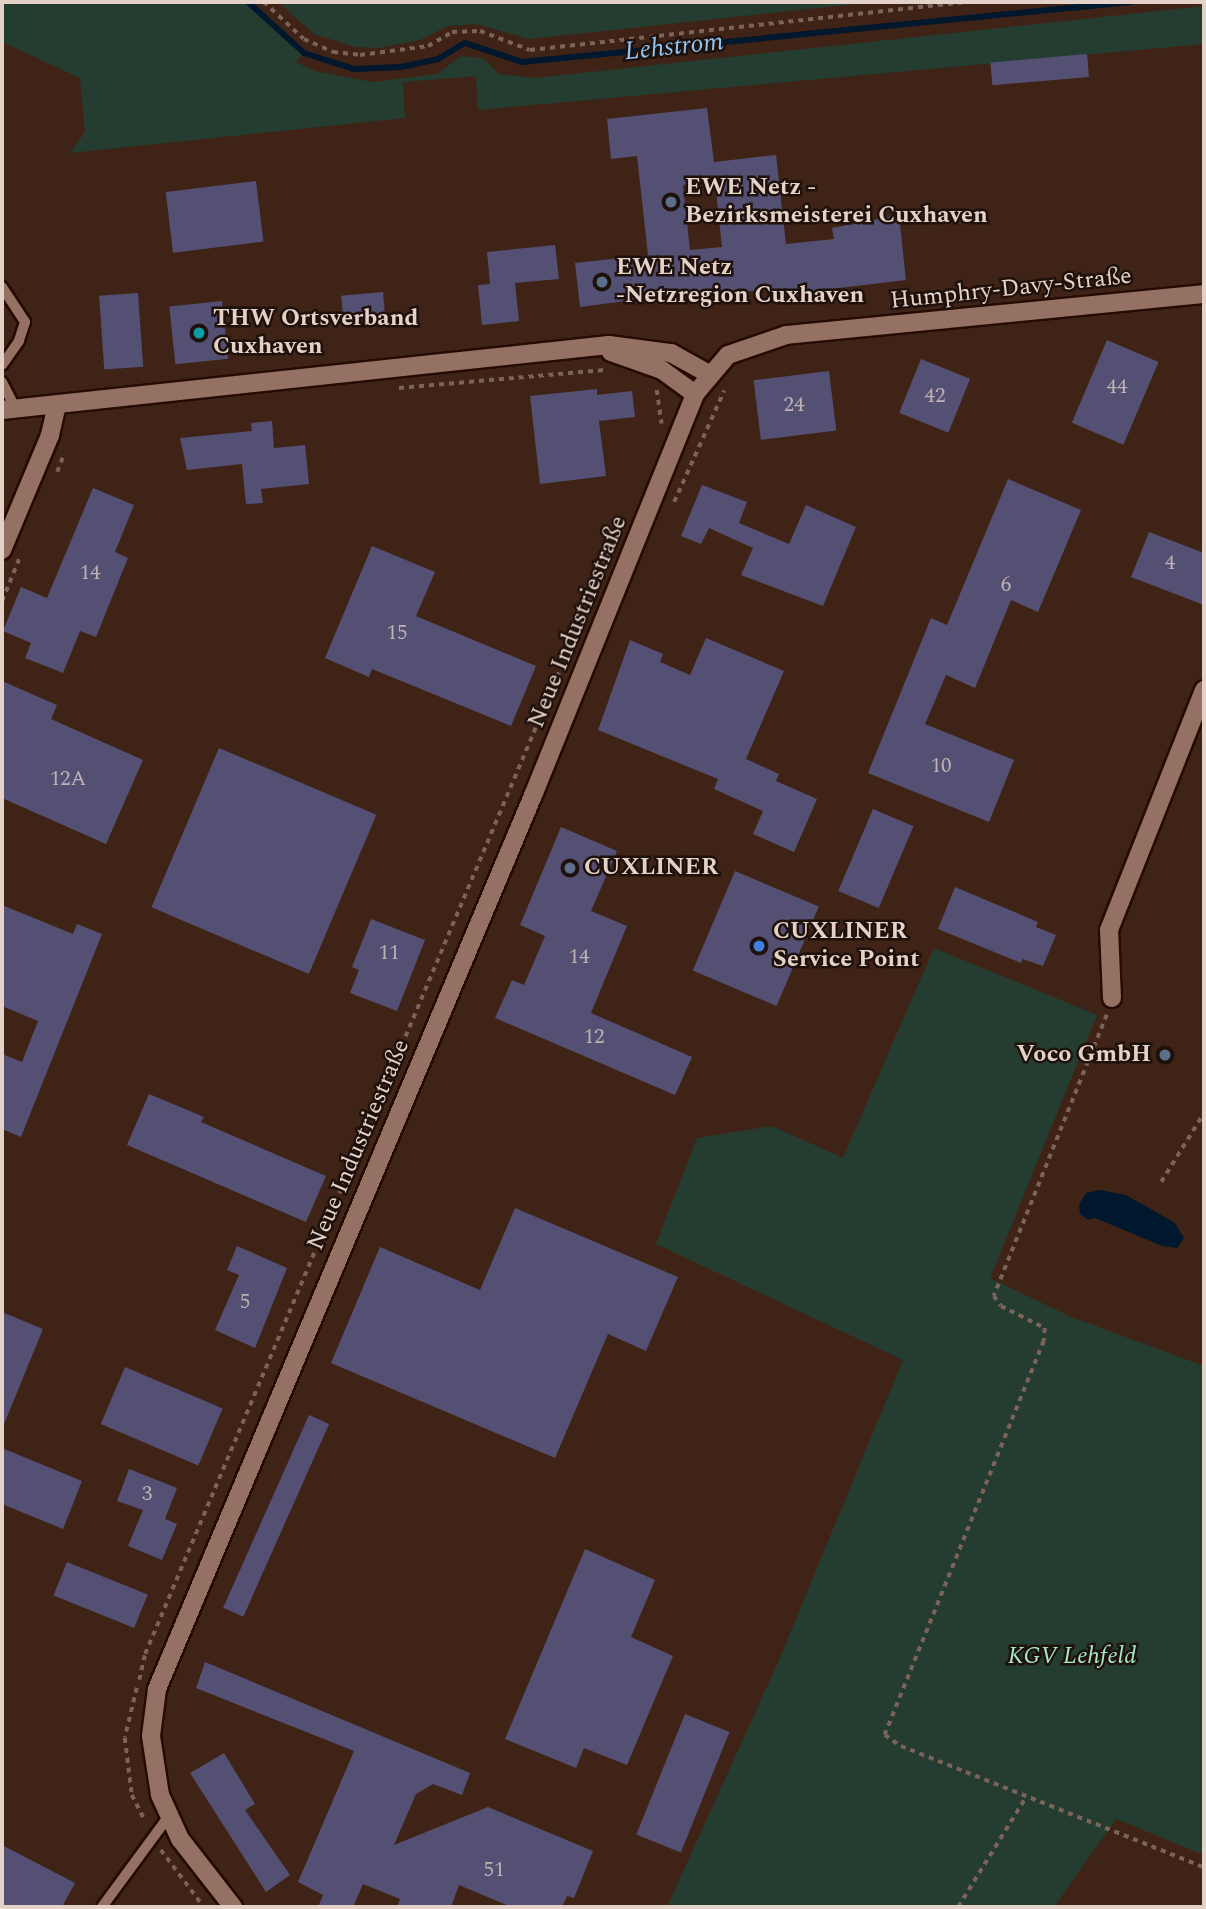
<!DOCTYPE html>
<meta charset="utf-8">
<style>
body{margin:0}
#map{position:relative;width:1206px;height:1909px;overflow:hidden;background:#402317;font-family:Spectral,serif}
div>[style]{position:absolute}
.green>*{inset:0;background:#253d30}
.water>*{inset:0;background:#00182e}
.stream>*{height:6px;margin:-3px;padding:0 3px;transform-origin:3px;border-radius:3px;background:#00182e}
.building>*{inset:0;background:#535073;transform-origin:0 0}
.path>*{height:3.5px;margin-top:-1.75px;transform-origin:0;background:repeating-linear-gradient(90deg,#7c6358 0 5px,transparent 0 10px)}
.roads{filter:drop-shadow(2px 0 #260b02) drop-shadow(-2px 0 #260b02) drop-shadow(0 2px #260b02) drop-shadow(0 -2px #260b02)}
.service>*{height:10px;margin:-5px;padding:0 5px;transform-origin:5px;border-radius:5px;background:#947162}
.minor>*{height:18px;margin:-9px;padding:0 9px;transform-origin:9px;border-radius:9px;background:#947162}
.tertiary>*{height:18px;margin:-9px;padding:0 9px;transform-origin:9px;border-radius:9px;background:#947162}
.dots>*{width:19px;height:19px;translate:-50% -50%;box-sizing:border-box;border:4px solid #1e110b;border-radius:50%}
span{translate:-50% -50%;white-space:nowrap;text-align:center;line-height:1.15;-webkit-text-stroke:5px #1e110b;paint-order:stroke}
.number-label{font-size:21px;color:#c0b1b3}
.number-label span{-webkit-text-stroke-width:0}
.poi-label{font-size:24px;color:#e4d1c8;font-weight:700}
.left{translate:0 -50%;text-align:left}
.right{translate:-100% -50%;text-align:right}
.street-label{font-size:24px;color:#e4d1c8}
.park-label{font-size:24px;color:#a4e9c3;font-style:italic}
.water-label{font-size:26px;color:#91c7f6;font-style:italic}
.frame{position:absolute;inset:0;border:4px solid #e4d1c8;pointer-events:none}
</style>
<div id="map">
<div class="green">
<i style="clip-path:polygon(2px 2px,248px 2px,304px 53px,295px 62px,315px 71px,372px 82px,437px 74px,461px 56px,483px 58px,499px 74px,535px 78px,1204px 6px,1204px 44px,478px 110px,476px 76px,403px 82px,405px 118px,70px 153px,85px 132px,80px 78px,2px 42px)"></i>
<i style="clip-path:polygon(278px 2px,873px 2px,529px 39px,477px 24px,448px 26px,420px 40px,379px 48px,355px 47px,314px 34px)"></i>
<i style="clip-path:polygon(934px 948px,1097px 1015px,990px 1278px,1069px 1316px,1204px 1366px,1204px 1855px,1116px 1819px,1054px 1907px,667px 1907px,779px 1660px,903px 1360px,656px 1244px,697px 1138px,772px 1126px,843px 1158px)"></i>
</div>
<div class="water">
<i style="clip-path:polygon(1100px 1190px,1126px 1195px,1175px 1223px,1184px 1238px,1177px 1248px,1162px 1246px,1095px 1218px,1088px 1220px,1080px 1214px,1079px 1205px,1086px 1193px)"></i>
</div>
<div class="stream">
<i style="left:248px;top:2px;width:76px;rotate:42.3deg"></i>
<i style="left:304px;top:53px;width:52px;rotate:17.7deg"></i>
<i style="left:354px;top:69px;width:47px;rotate:-2.4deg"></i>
<i style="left:401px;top:67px;width:38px;rotate:-12deg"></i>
<i style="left:438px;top:59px;width:31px;rotate:-31deg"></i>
<i style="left:465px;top:43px;width:60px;rotate:18.4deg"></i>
<i style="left:522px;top:62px;width:612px;rotate:-5.63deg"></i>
</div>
<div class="building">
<i style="left:1087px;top:54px;width:23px;height:97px;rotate:85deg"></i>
<i style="clip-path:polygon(evenodd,707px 108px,714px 162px,776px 155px,786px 244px,834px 239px,832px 228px,899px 215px,906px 280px,772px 296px,771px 289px,718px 295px,717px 289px,580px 307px,575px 263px,648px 255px,637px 156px,611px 159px,607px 119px,707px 108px,715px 181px,722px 247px,690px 250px,683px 185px,715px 181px)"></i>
<i style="left:256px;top:181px;width:61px;height:91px;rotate:83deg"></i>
<i style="clip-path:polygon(555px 245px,559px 279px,515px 283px,519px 321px,482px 325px,478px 285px,490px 284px,487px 252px)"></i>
<i style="left:383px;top:292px;width:21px;height:42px;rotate:85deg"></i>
<i style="left:138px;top:293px;width:74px;height:39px;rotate:86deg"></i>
<i style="left:222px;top:301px;width:58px;height:53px;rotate:84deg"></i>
<i style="left:1107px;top:340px;width:56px;height:90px;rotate:23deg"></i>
<i style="left:921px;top:359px;width:53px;height:58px;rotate:22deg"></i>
<i style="left:829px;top:371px;width:60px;height:76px;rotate:83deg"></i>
<i style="clip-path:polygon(597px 389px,597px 395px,632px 391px,635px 417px,599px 421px,606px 476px,540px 484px,530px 396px)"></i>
<i style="clip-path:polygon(272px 421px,274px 448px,305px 445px,309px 484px,261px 489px,263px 503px,246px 504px,242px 464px,187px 470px,180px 438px,252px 431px,251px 423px)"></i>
<i style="clip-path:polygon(1008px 479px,1081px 510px,1038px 612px,1011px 600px,975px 688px,946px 675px,925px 724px,1014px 760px,989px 822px,868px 773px,931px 618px,947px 625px)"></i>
<i style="clip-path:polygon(702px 485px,747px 502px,739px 523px,789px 544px,806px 505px,856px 527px,823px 606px,741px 575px,753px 548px,709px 528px,701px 544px,681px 536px)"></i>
<i style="clip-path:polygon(93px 488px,134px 505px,115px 552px,128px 558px,96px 637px,80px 631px,63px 673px,25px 658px,31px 643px,3px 631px,21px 587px,47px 598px)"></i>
<i style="clip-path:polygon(1149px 532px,1204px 553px,1204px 605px,1131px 577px)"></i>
<i style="clip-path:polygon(372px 546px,435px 572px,416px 616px,536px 666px,511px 726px,372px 669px,369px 677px,325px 658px)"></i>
<i style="clip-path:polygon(706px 638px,784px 671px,746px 759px,779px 774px,776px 781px,817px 799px,794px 852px,753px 834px,763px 811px,714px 789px,718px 779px,598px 730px,630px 640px,663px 654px,660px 662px,690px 675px)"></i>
<i style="clip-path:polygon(2px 681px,57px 705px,51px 719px,143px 760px,106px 844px,2px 798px)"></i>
<i style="left:219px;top:748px;width:171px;height:173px;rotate:23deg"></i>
<i style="left:873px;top:809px;width:44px;height:89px;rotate:23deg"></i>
<i style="clip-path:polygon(561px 827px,617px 851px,591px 911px,627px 926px,591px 1013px,692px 1057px,675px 1095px,495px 1018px,512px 980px,524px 985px,545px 936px,520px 925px)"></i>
<i style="left:735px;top:871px;width:91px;height:108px;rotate:23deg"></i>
<i style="clip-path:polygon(955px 887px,1038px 922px,1036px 927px,1056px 935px,1043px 966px,1023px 959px,1021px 963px,938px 929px)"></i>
<i style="clip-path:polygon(2px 905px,73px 934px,77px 924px,102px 934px,21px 1137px,2px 1129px,2px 1054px,22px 1062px,38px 1021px,2px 1006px)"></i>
<i style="clip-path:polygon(371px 919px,425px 940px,397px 1011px,350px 993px,359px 970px,352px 967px)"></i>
<i style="clip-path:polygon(149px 1094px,204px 1117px,201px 1122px,326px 1176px,306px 1222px,127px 1145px)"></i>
<i style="clip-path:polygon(515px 1208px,678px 1277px,646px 1351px,608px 1334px,555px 1458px,331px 1363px,380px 1247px,480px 1290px)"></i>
<i style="clip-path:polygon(237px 1246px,287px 1268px,255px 1348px,215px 1330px,239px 1275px,227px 1270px)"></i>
<i style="clip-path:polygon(2px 1312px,43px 1329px,2px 1429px)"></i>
<i style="left:125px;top:1367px;width:106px;height:62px;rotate:23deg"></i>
<i style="left:309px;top:1415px;width:22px;height:211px;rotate:24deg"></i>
<i style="clip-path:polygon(2px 1448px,82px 1481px,63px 1529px,2px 1504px)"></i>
<i style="clip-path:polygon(129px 1469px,177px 1488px,165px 1519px,177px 1524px,162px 1560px,128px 1546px,143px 1510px,117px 1501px)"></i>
<i style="clip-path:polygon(585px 1549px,655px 1580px,631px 1637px,673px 1656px,627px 1765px,584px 1748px,576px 1768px,505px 1739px)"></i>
<i style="left:67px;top:1562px;width:87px;height:36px;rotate:22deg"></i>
<i style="clip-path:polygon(205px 1662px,470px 1773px,462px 1795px,433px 1784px,416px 1794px,394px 1845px,488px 1807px,593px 1851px,574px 1898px,567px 1896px,562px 1907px,511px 1907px,459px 1885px,451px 1907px,397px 1907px,400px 1899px,363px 1884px,353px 1907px,318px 1907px,323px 1895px,298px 1882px,354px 1751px,196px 1688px)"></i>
<i style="left:685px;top:1714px;width:48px;height:130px;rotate:22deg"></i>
<i style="clip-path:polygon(224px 1753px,255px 1804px,245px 1810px,290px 1875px,266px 1892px,190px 1773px)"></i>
<i style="clip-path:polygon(2px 1845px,75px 1883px,62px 1907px,2px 1907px)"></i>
</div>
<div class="path">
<i style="left:264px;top:2px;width:54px;rotate:42.8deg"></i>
<i style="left:304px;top:39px;width:32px;rotate:24deg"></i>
<i style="left:333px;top:52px;width:27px;rotate:6deg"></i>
<i style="left:360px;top:55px;width:69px;rotate:-7.5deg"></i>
<i style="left:428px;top:46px;width:28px;rotate:-30deg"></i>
<i style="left:452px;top:32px;width:28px;rotate:-2deg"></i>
<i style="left:480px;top:31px;width:53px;rotate:20.8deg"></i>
<i style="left:530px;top:50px;width:436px;rotate:-6.3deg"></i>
<i style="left:399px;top:388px;width:206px;rotate:-5deg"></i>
<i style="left:657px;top:390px;width:34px;rotate:82deg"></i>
<i style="left:57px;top:472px;width:17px;rotate:-69deg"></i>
<i style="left:674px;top:502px;width:122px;rotate:-65.8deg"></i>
<i style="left:2px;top:601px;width:45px;rotate:-68deg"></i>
<i style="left:1107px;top:1015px;width:303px;rotate:111.9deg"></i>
<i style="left:994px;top:1296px;width:12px;rotate:55deg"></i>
<i style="left:1001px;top:1306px;width:49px;rotate:26.6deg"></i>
<i style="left:1045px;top:1328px;width:13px;rotate:94deg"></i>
<i style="left:1044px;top:1341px;width:425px;rotate:112deg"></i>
<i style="left:885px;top:1735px;width:19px;rotate:35deg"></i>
<i style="left:901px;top:1746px;width:326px;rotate:21.8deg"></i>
<i style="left:1161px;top:1182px;width:81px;rotate:-58.1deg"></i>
<i style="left:139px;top:1680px;width:27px;rotate:-77deg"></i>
<i style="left:145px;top:1654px;width:1197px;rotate:-67.14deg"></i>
<i style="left:137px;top:1688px;width:51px;rotate:103.5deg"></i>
<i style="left:125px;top:1738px;width:57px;rotate:83deg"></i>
<i style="left:132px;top:1795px;width:30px;rotate:63deg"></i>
<i style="left:161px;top:1850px;width:71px;rotate:53deg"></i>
<i style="left:958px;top:1907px;width:129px;rotate:-58.3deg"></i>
<i style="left:1196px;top:1907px;width:8px"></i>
</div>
<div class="roads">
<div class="service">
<i style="left:2px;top:287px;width:42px;rotate:56.7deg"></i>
<i style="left:25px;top:322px;width:20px;rotate:108deg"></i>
<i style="left:19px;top:341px;width:29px;rotate:125deg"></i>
<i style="left:2px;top:382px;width:30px;rotate:63deg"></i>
<i style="left:102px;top:1907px;width:112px;rotate:-53.7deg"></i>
</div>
<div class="minor">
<i style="left:611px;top:352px;width:54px;rotate:19.4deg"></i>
<i style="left:662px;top:370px;width:41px;rotate:36deg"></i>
<i style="left:2px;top:410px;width:610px;rotate:-6.11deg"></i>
<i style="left:609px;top:345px;width:63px;rotate:7.4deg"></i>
<i style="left:671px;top:353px;width:43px;rotate:28.9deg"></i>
<i style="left:2px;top:550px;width:125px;rotate:-67.3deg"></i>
<i style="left:50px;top:435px;width:31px;rotate:-77deg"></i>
<i style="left:1112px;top:998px;width:68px;rotate:-92.5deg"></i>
<i style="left:1109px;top:930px;width:258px;rotate:-68.4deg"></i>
</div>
<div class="tertiary">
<i style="left:233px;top:1907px;width:86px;rotate:-127.9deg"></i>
<i style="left:180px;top:1839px;width:48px;rotate:-114.4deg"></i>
<i style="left:160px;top:1795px;width:60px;rotate:-98.7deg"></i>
<i style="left:151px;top:1736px;width:47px;rotate:-82.7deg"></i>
<i style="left:157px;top:1689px;width:972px;rotate:-67.18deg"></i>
<i style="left:534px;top:793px;width:430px;rotate:-68deg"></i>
<i style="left:695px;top:394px;width:51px;rotate:-49.8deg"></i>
<i style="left:728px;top:355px;width:61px;rotate:-19deg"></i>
<i style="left:786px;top:335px;width:420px;rotate:-5.6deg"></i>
</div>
</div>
<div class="dots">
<i style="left:671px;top:202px;background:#5c6f8a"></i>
<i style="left:602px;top:282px;background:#5c6f8a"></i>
<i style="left:199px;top:333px;background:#0f9aa8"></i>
<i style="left:570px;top:868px;background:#5c6f8a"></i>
<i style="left:759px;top:946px;background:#3f7fe0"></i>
<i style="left:1165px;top:1055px;background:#5c6f8a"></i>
</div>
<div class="number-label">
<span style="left:1117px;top:387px">44</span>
<span style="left:935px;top:396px">42</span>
<span style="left:794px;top:405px">24</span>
<span style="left:1170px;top:563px">4</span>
<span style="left:90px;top:573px">14</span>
<span style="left:1006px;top:585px">6</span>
<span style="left:397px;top:633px">15</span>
<span style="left:941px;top:766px">10</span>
<span style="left:68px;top:779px">12A</span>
<span style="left:389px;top:953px">11</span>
<span style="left:579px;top:957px">14</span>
<span style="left:594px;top:1037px">12</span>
<span style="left:245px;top:1302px">5</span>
<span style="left:147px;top:1494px">3</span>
<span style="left:494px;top:1870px">51</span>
</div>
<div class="poi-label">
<span class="left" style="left:685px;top:202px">EWE Netz -<br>Bezirksmeisterei Cuxhaven</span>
<span class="left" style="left:616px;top:282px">EWE Netz<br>-Netzregion Cuxhaven</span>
<span class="left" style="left:213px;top:333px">THW Ortsverband<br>Cuxhaven</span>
<span class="left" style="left:584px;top:868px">CUXLINER</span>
<span class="left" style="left:773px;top:946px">CUXLINER<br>Service Point</span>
<span class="right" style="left:1151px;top:1055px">Voco GmbH</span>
</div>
<div class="street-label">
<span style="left:1011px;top:289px;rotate:-6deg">Humphry-Davy-Straße</span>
<span style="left:578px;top:622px;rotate:-68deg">Neue Industriestraße</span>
<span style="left:359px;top:1145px;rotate:-67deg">Neue Industriestraße</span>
</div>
<div class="park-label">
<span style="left:1072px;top:1657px">KGV Lehfeld</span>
</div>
<div class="water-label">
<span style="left:674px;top:47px;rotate:-6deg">Lehstrom</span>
</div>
<div class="frame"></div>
</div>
